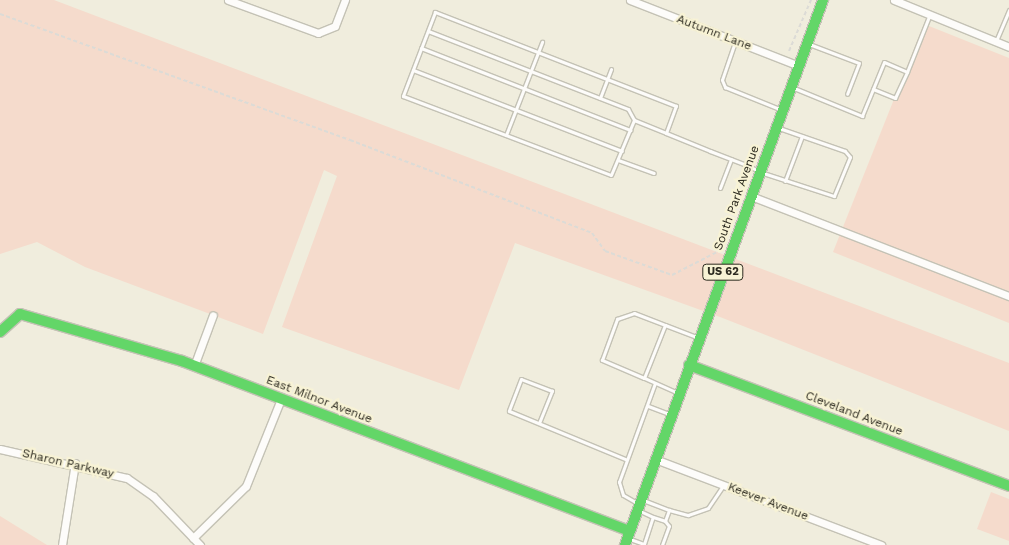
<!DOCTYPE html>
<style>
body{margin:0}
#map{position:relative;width:1009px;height:545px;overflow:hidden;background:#f0eddd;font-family:"Work Sans",sans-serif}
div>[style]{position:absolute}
.green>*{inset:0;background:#f5dbcc}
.path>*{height:2px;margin-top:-1px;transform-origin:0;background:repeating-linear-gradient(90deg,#dcdbd6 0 4px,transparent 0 6.5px)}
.roads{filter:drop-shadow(1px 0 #c4c2b5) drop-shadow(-1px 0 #c4c2b5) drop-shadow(0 1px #c4c2b5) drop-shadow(0 -1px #c4c2b5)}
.lane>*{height:3px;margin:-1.5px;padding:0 1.5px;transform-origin:1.5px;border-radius:1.5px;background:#fdfcfa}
.street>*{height:7px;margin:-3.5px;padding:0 3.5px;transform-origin:3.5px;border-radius:3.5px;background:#fdfcfa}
.fast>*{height:10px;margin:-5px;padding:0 5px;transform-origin:5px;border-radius:5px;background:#63d668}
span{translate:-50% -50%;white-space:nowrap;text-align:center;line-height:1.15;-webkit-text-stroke:4.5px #f8f3d5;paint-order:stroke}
.shield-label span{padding:1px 4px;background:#f8f3d5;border:1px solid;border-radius:4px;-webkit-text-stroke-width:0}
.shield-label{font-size:11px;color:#2d2b20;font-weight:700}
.street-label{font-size:12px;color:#2d2b20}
</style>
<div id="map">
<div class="green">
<i style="clip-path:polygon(0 0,54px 0,1009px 363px,1009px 431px,720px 317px,515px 243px,459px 390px,282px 327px,337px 176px,324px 170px,263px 334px,85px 267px,37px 242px,0 254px)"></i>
<i style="clip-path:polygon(924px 24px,1009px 58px,1009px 323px,833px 252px)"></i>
<i style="clip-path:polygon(991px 492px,1009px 499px,1009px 541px,977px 529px)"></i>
<i style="clip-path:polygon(0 516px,47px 545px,0 545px)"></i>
</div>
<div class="path">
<i style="left:0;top:14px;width:372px;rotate:19.8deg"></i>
<i style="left:350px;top:140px;width:259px;rotate:21deg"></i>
<i style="left:592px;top:233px;width:22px;rotate:54deg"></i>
<i style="left:605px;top:251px;width:71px;rotate:19.7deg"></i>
<i style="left:672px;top:275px;width:51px;rotate:-27.1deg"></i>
<i style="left:789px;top:51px;width:56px;rotate:-66.7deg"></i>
</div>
<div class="roads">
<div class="lane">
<i style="left:428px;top:31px;width:215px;rotate:21.3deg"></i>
<i style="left:628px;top:109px;width:13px;rotate:61deg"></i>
<i style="left:996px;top:41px;width:34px;rotate:-67deg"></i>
<i style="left:735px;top:42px;width:40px;rotate:108.9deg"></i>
<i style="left:722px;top:80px;width:8px;rotate:67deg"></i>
<i style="left:725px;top:87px;width:61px;rotate:22deg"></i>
<i style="left:809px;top:44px;width:53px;rotate:20.8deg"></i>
<i style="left:859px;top:63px;width:33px;rotate:111deg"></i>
<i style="left:421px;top:48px;width:225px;rotate:21.4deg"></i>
<i style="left:413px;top:70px;width:224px;rotate:21.2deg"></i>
<i style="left:794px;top:88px;width:74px;rotate:22.4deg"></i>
<i style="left:862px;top:116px;width:58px;rotate:-67.8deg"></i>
<i style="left:884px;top:62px;width:25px;rotate:23deg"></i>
<i style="left:907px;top:72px;width:62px;rotate:-68.4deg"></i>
<i style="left:873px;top:89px;width:24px;rotate:22deg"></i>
<i style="left:895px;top:98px;width:29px;rotate:-65deg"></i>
<i style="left:600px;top:98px;width:31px;rotate:-69deg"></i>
<i style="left:666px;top:133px;width:29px;rotate:-70deg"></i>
<i style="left:676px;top:106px;width:259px;rotate:-158.7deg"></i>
<i style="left:435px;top:12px;width:90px;rotate:110.9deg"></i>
<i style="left:403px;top:96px;width:222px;rotate:20.8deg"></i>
<i style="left:611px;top:175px;width:60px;rotate:-67.3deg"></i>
<i style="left:634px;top:120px;width:35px;rotate:22deg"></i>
<i style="left:666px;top:133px;width:48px;rotate:22.2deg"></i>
<i style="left:710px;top:151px;width:42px;rotate:21deg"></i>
<i style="left:749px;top:166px;width:13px;rotate:29deg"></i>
<i style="left:760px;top:172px;width:78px;rotate:18deg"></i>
<i style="left:834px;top:196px;width:42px;rotate:-67.7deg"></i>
<i style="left:850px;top:157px;width:8px;rotate:-130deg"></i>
<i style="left:845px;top:151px;width:70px;rotate:-160.8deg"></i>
<i style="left:506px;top:135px;width:100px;rotate:-68.8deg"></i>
<i style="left:618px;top:160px;width:38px;rotate:20deg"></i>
<i style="left:785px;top:181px;width:48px;rotate:-69.3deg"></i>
<i style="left:720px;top:188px;width:31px;rotate:-69deg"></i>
<i style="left:644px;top:378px;width:46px;rotate:-156.8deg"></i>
<i style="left:602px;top:360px;width:44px;rotate:-69.9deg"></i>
<i style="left:617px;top:319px;width:18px;rotate:-19deg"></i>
<i style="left:634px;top:313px;width:33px;rotate:21deg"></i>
<i style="left:678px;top:393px;width:37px;rotate:-156deg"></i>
<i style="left:644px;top:378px;width:57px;rotate:-68.4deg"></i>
<i style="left:665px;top:325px;width:36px;rotate:21deg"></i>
<i style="left:648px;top:406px;width:25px;rotate:21deg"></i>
<i style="left:539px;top:423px;width:35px;rotate:-68deg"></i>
<i style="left:552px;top:391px;width:33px;rotate:-159deg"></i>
<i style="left:521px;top:379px;width:34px;rotate:111deg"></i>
<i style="left:509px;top:411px;width:126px;rotate:22.5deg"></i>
<i style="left:643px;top:500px;width:28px;rotate:21deg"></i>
<i style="left:637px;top:503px;width:16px;rotate:-150deg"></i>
<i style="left:623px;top:495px;width:14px;rotate:-107deg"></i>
<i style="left:619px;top:482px;width:105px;rotate:-70deg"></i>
<i style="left:640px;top:511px;width:14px;rotate:25deg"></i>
<i style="left:630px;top:539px;width:15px;rotate:20deg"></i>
<i style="left:644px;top:544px;width:28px;rotate:-72deg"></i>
<i style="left:653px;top:517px;width:13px;rotate:18deg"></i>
<i style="left:665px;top:521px;width:12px;rotate:-70deg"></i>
<i style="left:669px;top:510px;width:20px;rotate:15deg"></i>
<i style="left:688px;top:515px;width:21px;rotate:-19deg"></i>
<i style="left:708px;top:508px;width:27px;rotate:-56deg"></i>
<i style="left:662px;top:545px;width:20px;rotate:-70deg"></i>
<i style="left:669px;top:526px;width:6px;rotate:-129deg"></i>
</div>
<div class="street">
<i style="left:228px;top:0;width:96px;rotate:20.1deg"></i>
<i style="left:318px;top:33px;width:18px;rotate:-22deg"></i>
<i style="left:335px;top:26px;width:28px;rotate:-69deg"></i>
<i style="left:630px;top:0;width:181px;rotate:21.3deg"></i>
<i style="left:894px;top:0;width:124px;rotate:22.2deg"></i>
<i style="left:751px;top:196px;width:277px;rotate:21.2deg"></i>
<i style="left:194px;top:366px;width:54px;rotate:-69.6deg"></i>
<i style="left:0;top:449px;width:130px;rotate:12.9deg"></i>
<i style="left:127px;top:478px;width:32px;rotate:35deg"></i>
<i style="left:153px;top:496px;width:68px;rotate:46.2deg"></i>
<i style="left:655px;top:459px;width:242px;rotate:20.8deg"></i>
<i style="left:193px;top:538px;width:74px;rotate:-44.5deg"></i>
<i style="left:246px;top:486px;width:94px;rotate:-68.1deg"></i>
<i style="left:62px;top:545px;width:83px;rotate:-81deg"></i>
</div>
<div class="fast">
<i style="left:0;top:332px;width:27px;rotate:-42deg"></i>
<i style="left:20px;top:314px;width:169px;rotate:16.2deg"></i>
<i style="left:182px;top:361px;width:479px;rotate:20.8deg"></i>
<i style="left:689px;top:365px;width:342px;rotate:20.7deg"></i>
<i style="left:625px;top:545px;width:580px;rotate:-70.03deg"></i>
</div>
</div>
<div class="shield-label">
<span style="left:723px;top:272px">US 62</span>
</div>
<div class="street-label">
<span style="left:714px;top:33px;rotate:21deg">Autumn Lane</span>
<span style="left:737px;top:198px;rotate:-70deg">South Park Avenue</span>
<span style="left:319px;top:400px;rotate:21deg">East Milnor Avenue</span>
<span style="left:854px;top:414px;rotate:21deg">Cleveland Avenue</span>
<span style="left:68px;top:464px;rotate:13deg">Sharon Parkway</span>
<span style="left:768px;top:502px;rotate:21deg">Keever Avenue</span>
</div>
</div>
